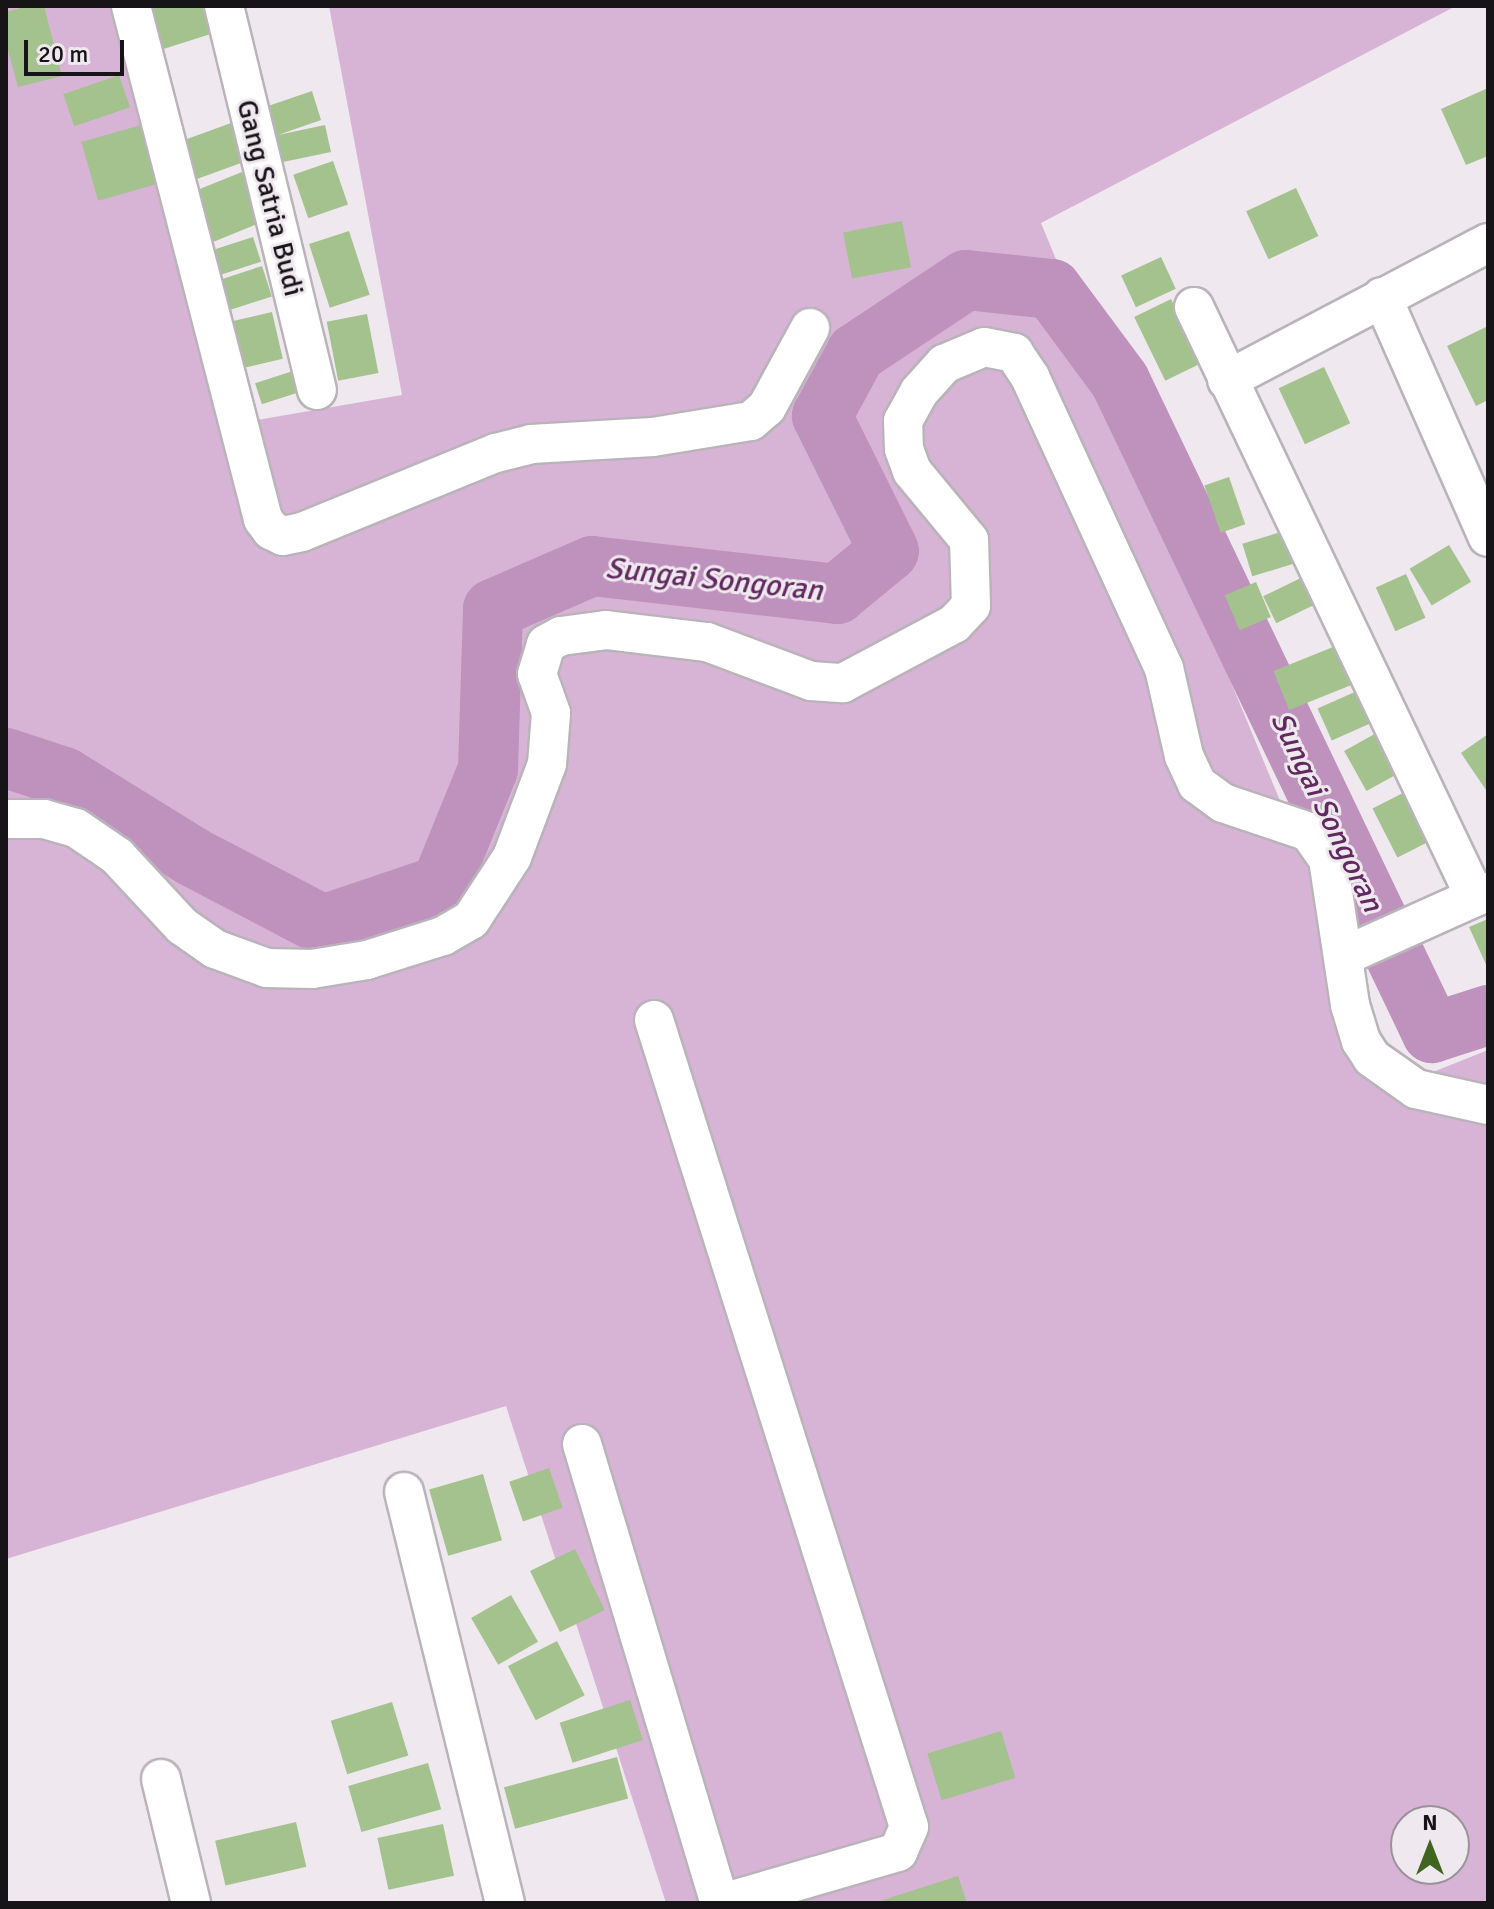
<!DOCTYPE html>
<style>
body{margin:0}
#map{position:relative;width:1494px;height:1909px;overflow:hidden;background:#efe8ee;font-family:Signika,sans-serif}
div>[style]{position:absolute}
.green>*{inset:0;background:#d7b4d5}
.river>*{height:60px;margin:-30px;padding:0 30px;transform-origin:30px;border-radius:30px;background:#bf92bd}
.building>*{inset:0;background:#a3c28d;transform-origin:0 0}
.roads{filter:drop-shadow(2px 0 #bab4ba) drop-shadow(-2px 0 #bab4ba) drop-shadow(0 2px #bab4ba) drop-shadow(0 -2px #bab4ba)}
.street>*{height:38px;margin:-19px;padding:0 19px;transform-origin:19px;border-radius:19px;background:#fff}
span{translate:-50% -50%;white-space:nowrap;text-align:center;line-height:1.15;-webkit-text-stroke:6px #efe8ee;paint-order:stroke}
.street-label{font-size:28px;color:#161416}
.water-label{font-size:30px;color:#60295f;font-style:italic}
.frame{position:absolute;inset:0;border:8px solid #161416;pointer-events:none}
.north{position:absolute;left:1390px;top:1805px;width:80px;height:80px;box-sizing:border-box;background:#efe8ee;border:2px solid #989398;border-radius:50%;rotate:0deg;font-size:22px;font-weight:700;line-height:32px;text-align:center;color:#161416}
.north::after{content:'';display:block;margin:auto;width:28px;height:36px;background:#40651f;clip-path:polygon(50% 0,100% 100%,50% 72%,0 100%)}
.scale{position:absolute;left:24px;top:40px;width:100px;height:36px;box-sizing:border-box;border:4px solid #161416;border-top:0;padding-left:10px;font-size:24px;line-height:28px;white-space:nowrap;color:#161416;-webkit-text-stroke:6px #efe8ee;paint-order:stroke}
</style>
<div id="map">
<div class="green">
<i style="clip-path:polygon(evenodd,6px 6px,111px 6px,246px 422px,402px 395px,329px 6px,1456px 6px,1041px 223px,1398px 1086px,1488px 1050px,1488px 1903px,666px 1903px,506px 1406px,6px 1559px,6px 6px,1406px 1821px,1454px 1821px,1454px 1869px,1406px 1869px,1406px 1821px)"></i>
</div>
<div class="river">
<i style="left:6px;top:758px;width:61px;rotate:18.1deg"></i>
<i style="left:64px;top:777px;width:152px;rotate:31.8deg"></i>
<i style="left:193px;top:857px;width:147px;rotate:27.6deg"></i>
<i style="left:323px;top:925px;width:125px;rotate:-18.7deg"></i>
<i style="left:441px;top:885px;width:125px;rotate:-67.9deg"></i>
<i style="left:488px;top:769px;width:160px;rotate:-88.2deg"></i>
<i style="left:493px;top:609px;width:108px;rotate:-23.5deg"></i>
<i style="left:592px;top:566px;width:247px;rotate:6.5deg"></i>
<i style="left:837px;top:594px;width:67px;rotate:-39.6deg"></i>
<i style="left:889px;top:551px;width:151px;rotate:-116.4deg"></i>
<i style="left:822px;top:416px;width:72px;rotate:-61.6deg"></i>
<i style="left:856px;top:353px;width:132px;rotate:-33.6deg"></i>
<i style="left:966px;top:280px;width:86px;rotate:6deg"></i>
<i style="left:1052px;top:289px;width:114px;rotate:53.5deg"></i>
<i style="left:1120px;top:381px;width:723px;rotate:64.43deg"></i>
<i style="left:1432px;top:1033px;width:59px;rotate:-17.8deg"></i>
</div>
<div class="building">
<i style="clip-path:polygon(28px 6px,44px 6px,62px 76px,18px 87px,6px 43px,6px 12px)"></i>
<i style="clip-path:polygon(150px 6px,209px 6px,217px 32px,154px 52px)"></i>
<i style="left:119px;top:75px;width:34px;height:59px;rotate:71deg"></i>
<i style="clip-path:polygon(1488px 88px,1488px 156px,1466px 165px,1441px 109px)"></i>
<i style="clip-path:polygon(312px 91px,321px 120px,278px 135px,325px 125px,331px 152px,283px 162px,268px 106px)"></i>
<i style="left:231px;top:123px;width:41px;height:65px;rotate:70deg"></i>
<i style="left:141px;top:125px;width:61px;height:62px;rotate:74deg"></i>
<i style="left:333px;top:161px;width:46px;height:42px;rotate:71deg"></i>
<i style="left:242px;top:172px;width:54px;height:61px;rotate:68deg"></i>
<i style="left:1296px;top:188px;width:53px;height:55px;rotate:65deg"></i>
<i style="left:902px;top:221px;width:47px;height:60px;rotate:79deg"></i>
<i style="left:349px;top:231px;width:67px;height:42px;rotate:72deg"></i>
<i style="left:253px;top:237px;width:26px;height:48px;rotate:72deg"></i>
<i style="left:1161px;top:257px;width:35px;height:44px;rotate:65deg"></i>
<i style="left:262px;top:266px;width:32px;height:49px;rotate:72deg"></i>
<i style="left:1171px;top:299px;width:71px;height:41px;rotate:64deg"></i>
<i style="left:272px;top:312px;width:48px;height:43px;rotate:77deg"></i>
<i style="left:367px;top:314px;width:60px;height:41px;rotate:79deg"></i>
<i style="clip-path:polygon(1488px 326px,1488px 400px,1476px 406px,1447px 346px)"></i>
<i style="left:1324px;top:367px;width:62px;height:50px;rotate:65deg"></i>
<i style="left:296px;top:370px;width:22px;height:43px;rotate:72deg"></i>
<i style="left:1229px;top:477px;width:50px;height:26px;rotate:71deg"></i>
<i style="left:1294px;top:528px;width:34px;height:54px;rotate:73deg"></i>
<i style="left:1449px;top:545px;width:43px;height:46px;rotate:59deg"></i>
<i style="left:1309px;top:574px;width:30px;height:51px;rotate:64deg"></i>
<i style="left:1406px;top:574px;width:48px;height:33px;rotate:66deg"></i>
<i style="left:1256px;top:582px;width:38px;height:34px;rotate:67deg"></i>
<i style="left:1343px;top:643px;width:42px;height:75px;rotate:68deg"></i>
<i style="left:1366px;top:687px;width:35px;height:53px;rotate:66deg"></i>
<i style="left:1380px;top:731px;width:46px;height:41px;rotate:61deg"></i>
<i style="clip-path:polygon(1488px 734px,1488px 793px,1461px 753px)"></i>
<i style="left:1409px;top:790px;width:55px;height:41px;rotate:63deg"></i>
<i style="clip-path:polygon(1488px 919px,1488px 969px,1469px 927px)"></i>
<i style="left:549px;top:1468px;width:42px;height:42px;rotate:71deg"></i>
<i style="left:483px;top:1474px;width:69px;height:56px;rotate:74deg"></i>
<i style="left:575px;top:1549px;width:68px;height:50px;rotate:64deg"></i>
<i style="left:511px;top:1595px;width:54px;height:46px;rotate:60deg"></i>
<i style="left:557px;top:1641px;width:61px;height:55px;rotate:63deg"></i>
<i style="left:630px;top:1700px;width:42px;height:74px;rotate:72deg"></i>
<i style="left:392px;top:1702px;width:56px;height:64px;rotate:73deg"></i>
<i style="left:1001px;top:1731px;width:49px;height:77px;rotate:73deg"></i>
<i style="left:617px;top:1757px;width:43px;height:117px;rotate:75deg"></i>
<i style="left:428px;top:1763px;width:48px;height:83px;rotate:74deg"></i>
<i style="left:296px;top:1822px;width:46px;height:83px;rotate:77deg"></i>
<i style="left:443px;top:1824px;width:53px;height:67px;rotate:78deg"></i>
<i style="clip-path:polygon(958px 1876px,967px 1903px,884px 1903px,883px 1900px)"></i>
</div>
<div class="roads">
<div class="street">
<i style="left:131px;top:6px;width:530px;rotate:75.57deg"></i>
<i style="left:263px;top:519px;width:14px;rotate:54deg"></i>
<i style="left:271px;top:530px;width:13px;rotate:27deg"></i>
<i style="left:283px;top:536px;width:19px;rotate:-12deg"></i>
<i style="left:302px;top:532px;width:209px;rotate:-22.2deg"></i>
<i style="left:496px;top:453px;width:36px;rotate:-14deg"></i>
<i style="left:531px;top:444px;width:122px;rotate:-3.3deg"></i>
<i style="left:653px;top:437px;width:99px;rotate:-9.3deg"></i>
<i style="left:751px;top:421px;width:21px;rotate:-41deg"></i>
<i style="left:767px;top:407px;width:90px;rotate:-61.4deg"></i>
<i style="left:224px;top:6px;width:395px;rotate:76.4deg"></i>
<i style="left:1382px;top:297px;width:262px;rotate:66.2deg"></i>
<i style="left:1194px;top:307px;width:653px;rotate:64.53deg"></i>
<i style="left:1475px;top:897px;width:14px;rotate:-21deg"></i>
<i style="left:1227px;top:380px;width:295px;rotate:-27.7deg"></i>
<i style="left:6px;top:819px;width:38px"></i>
<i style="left:44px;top:819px;width:33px;rotate:16deg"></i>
<i style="left:76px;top:828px;width:50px;rotate:34.3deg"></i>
<i style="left:117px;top:856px;width:96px;rotate:47.1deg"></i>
<i style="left:182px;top:926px;width:40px;rotate:34.9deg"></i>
<i style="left:215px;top:949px;width:55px;rotate:20.1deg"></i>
<i style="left:267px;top:968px;width:45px;rotate:1.3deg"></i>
<i style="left:312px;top:969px;width:56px;rotate:-9.3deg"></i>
<i style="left:367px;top:960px;width:80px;rotate:-17.5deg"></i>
<i style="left:443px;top:936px;width:32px;rotate:-30deg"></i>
<i style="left:471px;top:920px;width:75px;rotate:-56.9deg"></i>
<i style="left:512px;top:857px;width:99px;rotate:-69.4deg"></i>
<i style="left:547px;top:764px;width:51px;rotate:-85.5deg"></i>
<i style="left:551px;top:713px;width:41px;rotate:-109.7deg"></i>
<i style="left:537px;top:674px;width:31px;rotate:-73deg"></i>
<i style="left:546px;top:644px;width:17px;rotate:-28deg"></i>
<i style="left:561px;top:636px;width:45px;rotate:-7.6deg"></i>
<i style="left:606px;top:630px;width:102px;rotate:6.8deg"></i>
<i style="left:707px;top:642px;width:111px;rotate:20.6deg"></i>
<i style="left:811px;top:681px;width:32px;rotate:4deg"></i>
<i style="left:843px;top:683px;width:126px;rotate:-28deg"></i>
<i style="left:954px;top:624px;width:25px;rotate:-47deg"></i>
<i style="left:971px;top:606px;width:66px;rotate:-91.7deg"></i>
<i style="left:969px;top:540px;width:89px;rotate:-129.6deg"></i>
<i style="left:912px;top:471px;width:23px;rotate:-110deg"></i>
<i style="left:904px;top:449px;width:28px;rotate:-92deg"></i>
<i style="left:903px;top:421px;width:33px;rotate:-61deg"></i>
<i style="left:919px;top:392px;width:38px;rotate:-48deg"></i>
<i style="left:944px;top:364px;width:43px;rotate:-23deg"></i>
<i style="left:984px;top:347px;width:31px;rotate:11deg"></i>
<i style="left:1014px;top:353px;width:29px;rotate:56deg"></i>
<i style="left:1030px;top:377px;width:320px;rotate:65.3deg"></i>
<i style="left:1164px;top:668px;width:90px;rotate:77.2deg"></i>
<i style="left:1184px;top:756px;width:31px;rotate:65deg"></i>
<i style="left:1197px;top:784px;width:32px;rotate:36deg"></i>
<i style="left:1223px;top:803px;width:91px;rotate:18.6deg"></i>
<i style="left:1309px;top:832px;width:33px;rotate:55deg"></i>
<i style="left:1328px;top:859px;width:148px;rotate:81.4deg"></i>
<i style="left:1350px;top:1005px;width:38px;rotate:73deg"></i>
<i style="left:1361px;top:1041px;width:20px;rotate:57deg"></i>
<i style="left:1372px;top:1058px;width:54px;rotate:35.2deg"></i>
<i style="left:1416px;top:1089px;width:74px;rotate:12.5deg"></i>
<i style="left:1344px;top:956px;width:144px;rotate:-24.2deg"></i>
<i style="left:654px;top:1020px;width:846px;rotate:72.46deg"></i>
<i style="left:909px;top:1827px;width:27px;rotate:114deg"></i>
<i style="left:898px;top:1852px;width:182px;rotate:163.8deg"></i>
<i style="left:582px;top:1444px;width:479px;rotate:73.3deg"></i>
<i style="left:404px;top:1492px;width:423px;rotate:76.2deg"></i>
<i style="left:161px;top:1779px;width:128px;rotate:76.4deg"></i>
</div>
</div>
<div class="street-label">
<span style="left:270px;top:198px;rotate:76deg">Gang Satria Budi</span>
</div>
<div class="water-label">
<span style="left:714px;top:580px;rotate:6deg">Sungai Songoran</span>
<span style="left:1326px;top:812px;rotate:64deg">Sungai Songoran</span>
</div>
<div class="frame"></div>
<div class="north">N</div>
<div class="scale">20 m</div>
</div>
